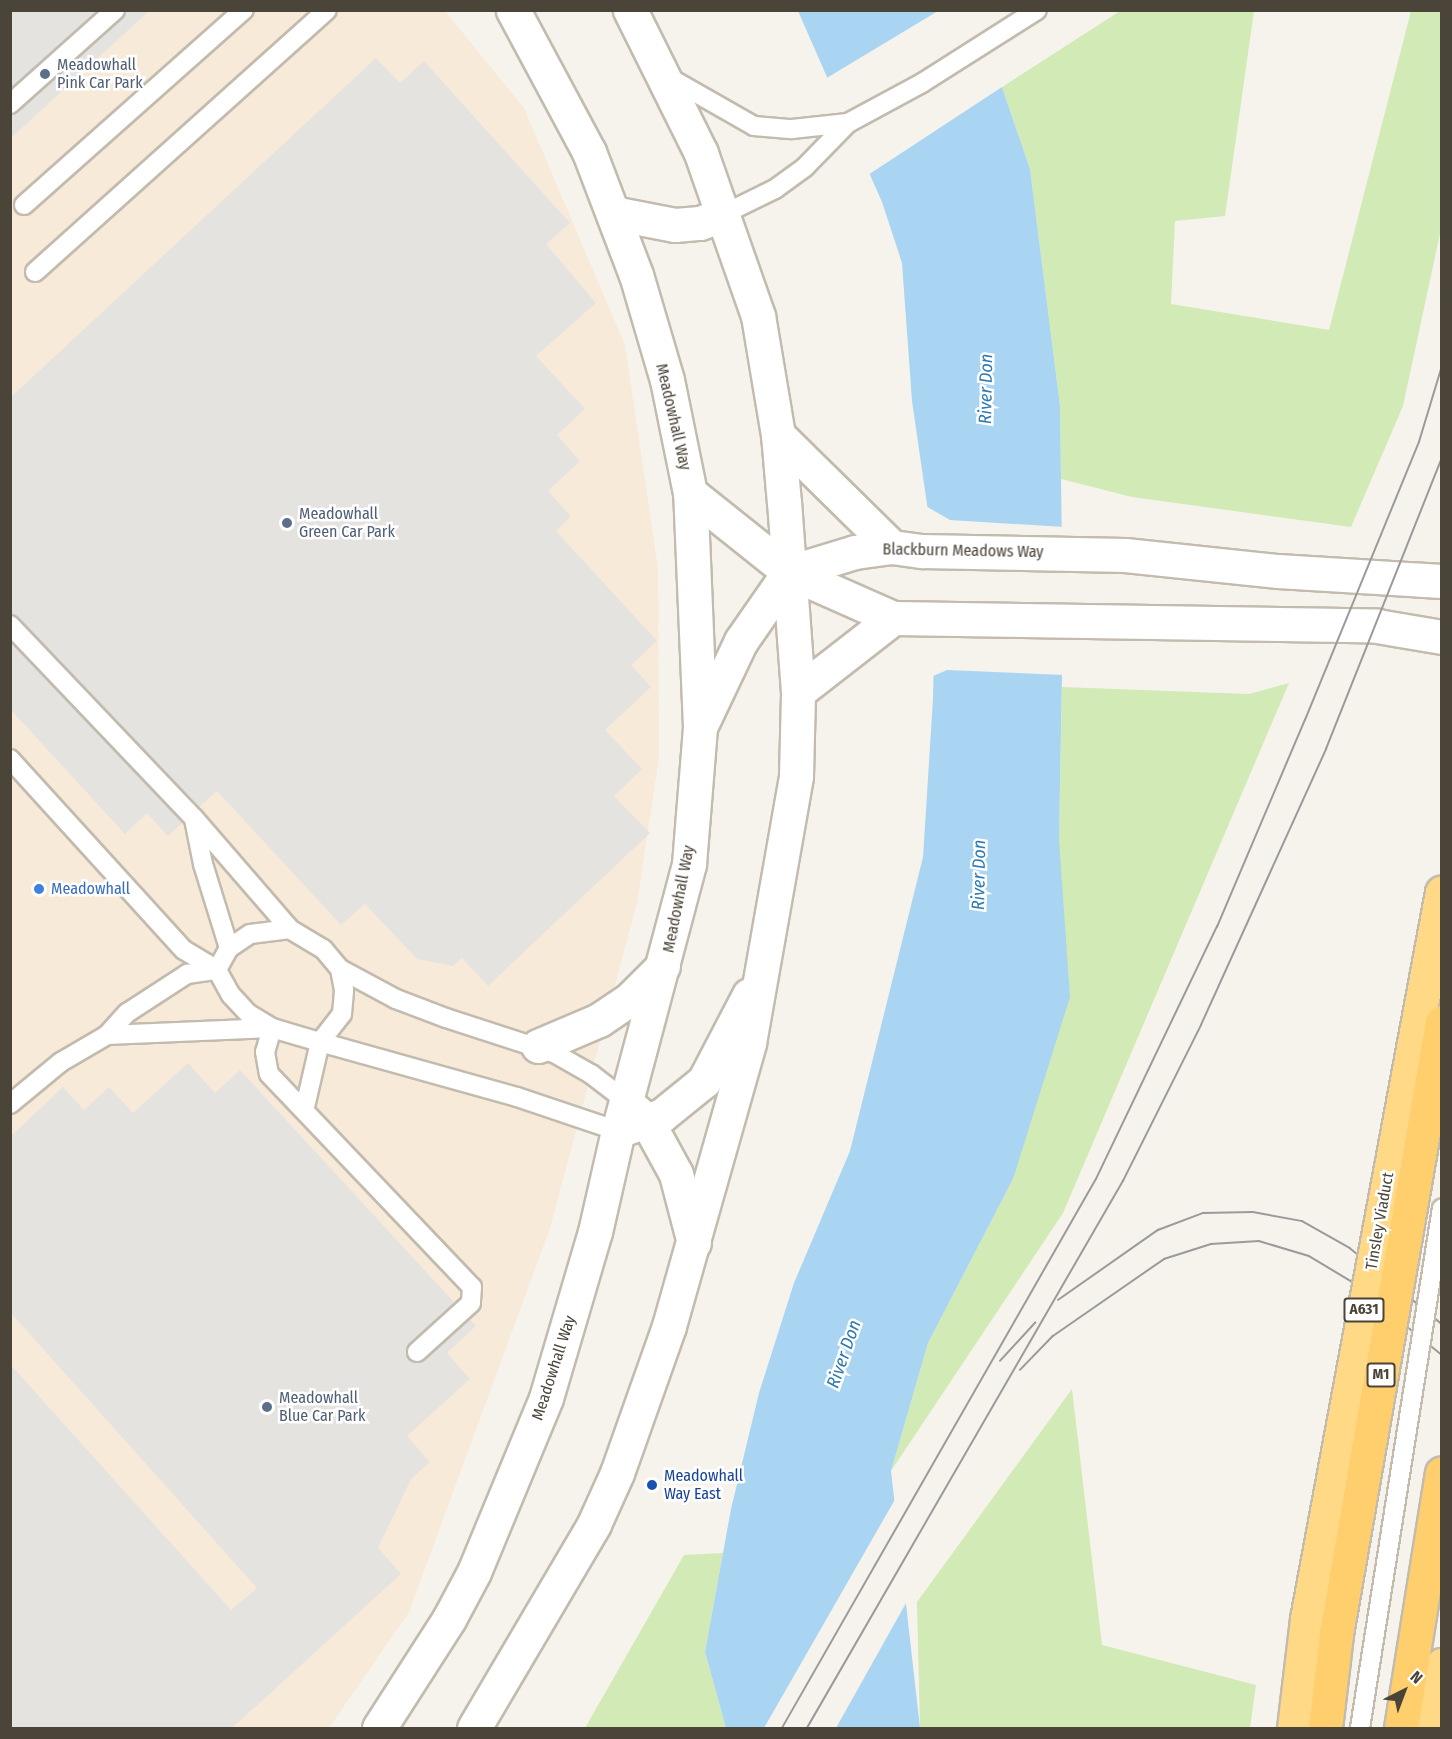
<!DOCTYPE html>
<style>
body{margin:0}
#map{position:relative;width:1452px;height:1739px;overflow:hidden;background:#f6f3ec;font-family:"Fira Sans Condensed",sans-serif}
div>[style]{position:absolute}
.commercial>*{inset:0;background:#f7ead8}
.green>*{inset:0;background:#d2eab5}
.parking>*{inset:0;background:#e5e3e0}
.water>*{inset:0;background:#a9d4f2}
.pier>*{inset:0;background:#f6f3ec}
.roads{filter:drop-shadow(2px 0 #c2bbae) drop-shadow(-2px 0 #c2bbae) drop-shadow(0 2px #c2bbae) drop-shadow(0 -2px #c2bbae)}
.service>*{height:18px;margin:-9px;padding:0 9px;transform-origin:9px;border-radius:9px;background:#fff}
.tertiary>*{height:33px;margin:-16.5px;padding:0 16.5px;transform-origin:16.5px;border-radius:16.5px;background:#fff}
.trunk>*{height:33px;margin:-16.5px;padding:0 16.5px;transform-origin:16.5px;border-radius:16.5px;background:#ffd985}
.motorway>*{height:33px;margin:-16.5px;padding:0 16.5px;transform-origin:16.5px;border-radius:16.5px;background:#ffcf6e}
.tram>*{height:1.5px;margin:-0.75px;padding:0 0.75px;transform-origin:0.75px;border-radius:0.75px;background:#9a9a9a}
.bridges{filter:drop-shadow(2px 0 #c2bbae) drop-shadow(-2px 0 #c2bbae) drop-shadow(0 2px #c2bbae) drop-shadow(0 -2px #c2bbae)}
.service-bridge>*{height:18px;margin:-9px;padding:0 9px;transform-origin:9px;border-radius:9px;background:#fff}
.trunk-bridge>*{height:33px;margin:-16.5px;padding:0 16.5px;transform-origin:16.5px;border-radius:16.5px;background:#ffd985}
.motorway-bridge>*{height:33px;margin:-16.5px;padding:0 16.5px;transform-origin:16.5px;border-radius:16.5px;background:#ffcf6e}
.dots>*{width:16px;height:16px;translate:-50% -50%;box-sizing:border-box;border:3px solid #fff;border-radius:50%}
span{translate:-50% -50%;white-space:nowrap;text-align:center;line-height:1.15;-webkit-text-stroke:5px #fff;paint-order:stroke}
.shield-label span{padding:2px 4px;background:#fff;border:2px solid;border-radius:4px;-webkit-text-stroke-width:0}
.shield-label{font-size:15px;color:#4b4439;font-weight:700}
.service-label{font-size:16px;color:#4e5e75}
.left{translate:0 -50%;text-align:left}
.street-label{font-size:16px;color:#4b4439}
.shop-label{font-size:16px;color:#366cbe}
.transit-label{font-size:16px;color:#164399}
.water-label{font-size:18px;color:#2e7ab2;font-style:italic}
.frame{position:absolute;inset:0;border:12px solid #4b4439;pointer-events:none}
.north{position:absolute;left:1374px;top:1661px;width:60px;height:60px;-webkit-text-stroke:4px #fff;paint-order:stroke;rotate:42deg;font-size:16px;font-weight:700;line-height:24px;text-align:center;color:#4b4439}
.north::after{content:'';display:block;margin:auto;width:21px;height:27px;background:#4b4439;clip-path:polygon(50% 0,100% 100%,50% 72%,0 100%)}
</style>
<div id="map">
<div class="commercial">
<i style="clip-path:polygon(11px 11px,445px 11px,524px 108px,625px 345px,658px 568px,659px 757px,637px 903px,550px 1228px,409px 1612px,329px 1728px,11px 1728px)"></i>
</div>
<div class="green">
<i style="clip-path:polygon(1120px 11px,1254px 11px,1225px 216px,1175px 221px,1171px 304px,1329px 330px,1411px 11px,1441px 11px,1441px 229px,1403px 406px,1351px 527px,1132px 497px,1061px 479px,1060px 406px,1030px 169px,1002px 87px)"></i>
<i style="clip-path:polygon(1289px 683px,1063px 1213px,891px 1471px,928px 1343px,1013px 1179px,1059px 840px,1062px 687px,1249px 694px)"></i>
<i style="clip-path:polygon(1072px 1389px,1102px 1645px,1256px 1685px,1250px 1728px,920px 1728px,917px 1602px)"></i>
<i style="clip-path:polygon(723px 1553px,705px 1652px,726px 1728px,585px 1728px,684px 1555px)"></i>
</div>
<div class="parking">
<i style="clip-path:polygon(11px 10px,149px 11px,11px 138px)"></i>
<i style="clip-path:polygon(376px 58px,400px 83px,424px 61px,570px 223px,546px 244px,596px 303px,536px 356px,585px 409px,557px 435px,580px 461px,548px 491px,571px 516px,556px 531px,657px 641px,631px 665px,651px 687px,605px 730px,642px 769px,614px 796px,650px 833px,488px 986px,462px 958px,453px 966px,417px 959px,365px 904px,341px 925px,217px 791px,168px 836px,147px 813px,125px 834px,11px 710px,11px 397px)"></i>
<i style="clip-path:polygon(188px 1063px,215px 1093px,240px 1070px,476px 1326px,447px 1353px,470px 1379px,407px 1436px,430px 1462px,411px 1479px,378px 1548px,401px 1574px,232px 1728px,11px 1728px,10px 1364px,231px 1610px,257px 1588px,11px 1313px,11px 1136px,63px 1087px,84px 1110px,109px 1087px,133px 1113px)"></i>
</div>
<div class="water">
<i style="clip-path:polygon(798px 11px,976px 11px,1030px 169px,1060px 406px,1063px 623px,1059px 840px,1070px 997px,1013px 1179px,928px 1343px,891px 1471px,920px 1728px,726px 1728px,705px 1652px,731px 1509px,759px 1393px,794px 1283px,850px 1151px,923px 857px,933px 699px,936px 566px,912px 401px,902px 263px,882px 202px)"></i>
</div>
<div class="pier">
<i style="clip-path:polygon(979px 10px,1005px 85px,868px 175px,825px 79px,938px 11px)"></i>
<i style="clip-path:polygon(924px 505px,950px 520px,1065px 527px,1065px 675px,947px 670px,931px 677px,933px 566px)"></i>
<i style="clip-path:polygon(897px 1496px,910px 1596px,836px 1728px,764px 1728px)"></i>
</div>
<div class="roads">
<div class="service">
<i style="left:668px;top:77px;width:99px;rotate:29.7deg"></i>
<i style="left:754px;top:126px;width:38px;rotate:5deg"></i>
<i style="left:792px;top:129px;width:56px;rotate:-6.1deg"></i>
<i style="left:10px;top:104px;width:141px;rotate:-41.8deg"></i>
<i style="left:24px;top:205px;width:294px;rotate:-41.6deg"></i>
<i style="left:724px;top:214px;width:57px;rotate:-26.1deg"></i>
<i style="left:775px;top:189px;width:37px;rotate:-36deg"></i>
<i style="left:805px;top:167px;width:62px;rotate:-45.7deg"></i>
<i style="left:848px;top:123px;width:84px;rotate:-28.4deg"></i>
<i style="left:922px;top:83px;width:136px;rotate:-32.4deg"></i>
<i style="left:35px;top:272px;width:392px;rotate:-41.9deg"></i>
<i style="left:10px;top:625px;width:265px;rotate:46.4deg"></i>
<i style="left:193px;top:817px;width:148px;rotate:49.1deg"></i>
<i style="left:10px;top:759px;width:258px;rotate:47.7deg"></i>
<i style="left:184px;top:950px;width:39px;rotate:31deg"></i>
<i style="left:194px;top:819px;width:46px;rotate:78.7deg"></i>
<i style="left:203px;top:864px;width:88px;rotate:72.8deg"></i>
<i style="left:340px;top:969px;width:64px;rotate:28.2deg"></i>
<i style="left:396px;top:999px;width:53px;rotate:20.8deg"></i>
<i style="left:446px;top:1018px;width:114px;rotate:18deg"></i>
<i style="left:554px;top:1053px;width:43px;rotate:29.6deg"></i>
<i style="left:591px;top:1074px;width:44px;rotate:37.6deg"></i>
<i style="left:107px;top:1035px;width:30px;rotate:-48deg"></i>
<i style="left:127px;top:1013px;width:72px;rotate:-33deg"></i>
<i style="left:187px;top:974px;width:30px;rotate:-8deg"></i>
<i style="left:10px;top:1104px;width:66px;rotate:-39.5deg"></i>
<i style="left:61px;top:1062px;width:53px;rotate:-30.4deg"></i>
<i style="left:107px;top:1035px;width:165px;rotate:-2.4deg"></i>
<i style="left:272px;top:1028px;width:25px;rotate:106deg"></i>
<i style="left:265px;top:1052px;width:22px;rotate:80deg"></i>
<i style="left:269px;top:1074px;width:294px;rotate:46.4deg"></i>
<i style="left:472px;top:1287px;width:16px;rotate:94deg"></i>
<i style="left:471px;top:1303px;width:73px;rotate:137.8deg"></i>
<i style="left:305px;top:1107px;width:67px;rotate:-77deg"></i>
<i style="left:320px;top:1042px;width:36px;rotate:-52deg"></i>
<i style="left:342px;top:1014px;width:24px;rotate:-85deg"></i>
<i style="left:344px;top:990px;width:21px;rotate:-101deg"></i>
<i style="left:340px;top:969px;width:26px;rotate:-130deg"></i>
<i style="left:323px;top:949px;width:39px;rotate:-149deg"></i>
<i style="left:290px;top:929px;width:40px;rotate:172.9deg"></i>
<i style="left:250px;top:934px;width:25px;rotate:146deg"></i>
<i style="left:229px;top:948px;width:25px;rotate:119deg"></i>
<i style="left:217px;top:970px;width:29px;rotate:61deg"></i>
<i style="left:231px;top:995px;width:26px;rotate:47deg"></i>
<i style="left:249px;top:1014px;width:27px;rotate:31deg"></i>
<i style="left:272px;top:1028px;width:50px;rotate:16.3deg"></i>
<i style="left:320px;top:1042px;width:205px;rotate:15.6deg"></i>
<i style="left:517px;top:1097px;width:107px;rotate:18.6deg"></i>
</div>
<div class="tertiary">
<i style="left:613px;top:213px;width:63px;rotate:11deg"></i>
<i style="left:675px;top:225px;width:25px;rotate:-5deg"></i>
<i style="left:700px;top:223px;width:26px;rotate:-21deg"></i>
<i style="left:778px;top:435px;width:160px;rotate:44.5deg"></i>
<i style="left:690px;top:493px;width:127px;rotate:38.6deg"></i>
<i style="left:789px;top:572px;width:114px;rotate:23.9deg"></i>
<i style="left:893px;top:618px;width:484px;rotate:0.9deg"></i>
<i style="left:1377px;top:626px;width:66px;rotate:9.6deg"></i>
<i style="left:789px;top:572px;width:69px;rotate:-16.9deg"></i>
<i style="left:855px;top:552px;width:37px;rotate:-8deg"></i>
<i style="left:892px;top:547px;width:30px;rotate:8deg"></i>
<i style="left:922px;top:551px;width:203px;rotate:1.1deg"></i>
<i style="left:1125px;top:555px;width:154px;rotate:6deg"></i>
<i style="left:1278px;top:571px;width:164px;rotate:3.5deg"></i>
<i style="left:798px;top:692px;width:120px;rotate:-37.9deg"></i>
<i style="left:702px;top:723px;width:91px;rotate:-64.6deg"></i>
<i style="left:741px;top:641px;width:84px;rotate:-55.2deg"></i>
<i style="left:538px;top:1046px;width:66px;rotate:-23.1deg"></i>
<i style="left:599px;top:1020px;width:36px;rotate:-34deg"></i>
<i style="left:629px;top:1000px;width:48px;rotate:-45deg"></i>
<i style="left:631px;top:1107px;width:21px;rotate:41deg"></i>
<i style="left:647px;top:1121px;width:60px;rotate:61.3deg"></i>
<i style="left:676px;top:1174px;width:71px;rotate:75.4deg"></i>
<i style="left:618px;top:1131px;width:47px;rotate:-20deg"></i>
<i style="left:662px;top:1115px;width:54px;rotate:-39deg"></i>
<i style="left:704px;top:1081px;width:97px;rotate:-62.4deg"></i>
<i style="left:379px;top:1728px;width:130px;rotate:-57.3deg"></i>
<i style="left:449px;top:1619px;width:53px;rotate:-62deg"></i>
<i style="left:474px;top:1572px;width:188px;rotate:-67.5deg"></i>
<i style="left:546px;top:1398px;width:173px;rotate:-73.6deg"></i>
<i style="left:595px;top:1232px;width:104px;rotate:-77.2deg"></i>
<i style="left:618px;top:1131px;width:276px;rotate:-75.1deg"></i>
<i style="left:689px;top:864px;width:137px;rotate:-85.4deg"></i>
<i style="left:700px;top:727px;width:234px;rotate:-92.4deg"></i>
<i style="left:690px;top:493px;width:115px;rotate:-101.5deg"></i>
<i style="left:667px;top:380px;width:109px;rotate:-106.4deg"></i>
<i style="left:636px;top:275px;width:132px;rotate:-110.9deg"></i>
<i style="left:589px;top:152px;width:161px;rotate:-118.2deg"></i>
<i style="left:474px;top:1728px;width:237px;rotate:-59.5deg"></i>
<i style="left:594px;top:1524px;width:56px;rotate:-65.7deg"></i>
<i style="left:617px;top:1473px;width:156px;rotate:-70.5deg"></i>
<i style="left:669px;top:1326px;width:294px;rotate:-74.2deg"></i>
<i style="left:749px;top:1043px;width:271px;rotate:-80deg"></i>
<i style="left:796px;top:776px;width:84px;rotate:-88.6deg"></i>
<i style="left:798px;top:692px;width:190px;rotate:-94.2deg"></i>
<i style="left:784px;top:503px;width:68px;rotate:-95deg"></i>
<i style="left:778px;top:435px;width:121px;rotate:-99.5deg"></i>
<i style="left:758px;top:316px;width:173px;rotate:-109.3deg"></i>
<i style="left:701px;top:153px;width:160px;rotate:-116.4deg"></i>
</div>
<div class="trunk">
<i style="left:1433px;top:1728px;width:64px;rotate:-81.9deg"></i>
</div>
<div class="motorway">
<i style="left:1401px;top:1728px;width:258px;rotate:-80.9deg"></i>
</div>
</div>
<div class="tram">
<i style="left:1058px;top:1300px;width:122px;rotate:-35deg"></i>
<i style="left:1158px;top:1230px;width:48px;rotate:-20.7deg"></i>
<i style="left:1203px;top:1213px;width:50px;rotate:-1.1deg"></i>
<i style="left:1253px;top:1212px;width:50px;rotate:10.4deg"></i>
<i style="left:1302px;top:1221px;width:55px;rotate:29.4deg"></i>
<i style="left:1350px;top:1248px;width:119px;rotate:39.6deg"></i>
<i style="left:1000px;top:1361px;width:52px;rotate:-47.4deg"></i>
<i style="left:1020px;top:1370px;width:47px;rotate:-45.9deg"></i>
<i style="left:1053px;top:1336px;width:135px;rotate:-34.7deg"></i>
<i style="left:1164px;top:1259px;width:49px;rotate:-17.7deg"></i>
<i style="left:1211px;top:1244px;width:48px;rotate:-3.6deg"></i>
<i style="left:1259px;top:1241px;width:52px;rotate:16.7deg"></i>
<i style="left:1309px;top:1256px;width:49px;rotate:30.8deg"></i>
<i style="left:1351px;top:1281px;width:117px;rotate:39.1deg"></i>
<i style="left:782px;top:1728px;width:632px;rotate:-60.23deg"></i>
<i style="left:1096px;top:1179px;width:280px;rotate:-64.4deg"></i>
<i style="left:1217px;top:927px;width:225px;rotate:-67deg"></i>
<i style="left:1305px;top:720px;width:300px;rotate:-67.7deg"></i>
<i style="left:1419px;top:442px;width:79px;rotate:-73.2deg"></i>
<i style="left:807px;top:1728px;width:632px;rotate:-59.99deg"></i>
<i style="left:1123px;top:1181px;width:174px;rotate:-63.4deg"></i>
<i style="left:1201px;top:1025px;width:303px;rotate:-65.6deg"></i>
<i style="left:1326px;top:749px;width:313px;rotate:-68.3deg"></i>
</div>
<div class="bridges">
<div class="service-bridge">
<i style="left:1360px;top:1728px;width:526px;rotate:-81.04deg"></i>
</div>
<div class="trunk-bridge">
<i style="left:1294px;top:1728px;width:110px;rotate:-83.2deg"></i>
<i style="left:1307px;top:1619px;width:739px;rotate:-79.48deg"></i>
</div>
<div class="motorway-bridge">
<i style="left:1325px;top:1728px;width:95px;rotate:-83.3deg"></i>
<i style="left:1336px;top:1634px;width:621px;rotate:-80.17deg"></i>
</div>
</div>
<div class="dots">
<i style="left:45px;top:74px;background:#5c6f8a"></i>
<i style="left:287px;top:523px;background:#5c6f8a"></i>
<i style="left:39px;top:889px;background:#3f7fe0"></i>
<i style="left:267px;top:1407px;background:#5c6f8a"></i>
<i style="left:652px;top:1485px;background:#1a4fb4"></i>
</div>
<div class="shield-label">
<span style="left:1364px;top:1310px">A631</span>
<span style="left:1381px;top:1375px">M1</span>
</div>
<div class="service-label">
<span class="left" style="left:57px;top:74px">Meadowhall<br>Pink Car Park</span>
<span class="left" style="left:299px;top:523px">Meadowhall<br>Green Car Park</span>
<span class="left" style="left:279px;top:1407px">Meadowhall<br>Blue Car Park</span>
</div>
<div class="street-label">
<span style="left:673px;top:417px;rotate:77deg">Meadowhall Way</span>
<span style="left:963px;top:551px;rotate:1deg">Blackburn Meadows Way</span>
<span style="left:679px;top:899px;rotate:-79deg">Meadowhall Way</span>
<span style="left:1380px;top:1221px;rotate:-80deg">Tinsley Viaduct</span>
<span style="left:554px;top:1368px;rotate:-72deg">Meadowhall Way</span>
</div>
<div class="shop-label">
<span class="left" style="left:51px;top:889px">Meadowhall</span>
</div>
<div class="transit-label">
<span class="left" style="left:664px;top:1485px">Meadowhall<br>Way East</span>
</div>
<div class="water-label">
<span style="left:986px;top:389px;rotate:-89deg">River Don</span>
<span style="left:979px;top:875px;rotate:-89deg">River Don</span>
<span style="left:844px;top:1354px;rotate:-71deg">River Don</span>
</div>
<div class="frame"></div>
<div class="north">N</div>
</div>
